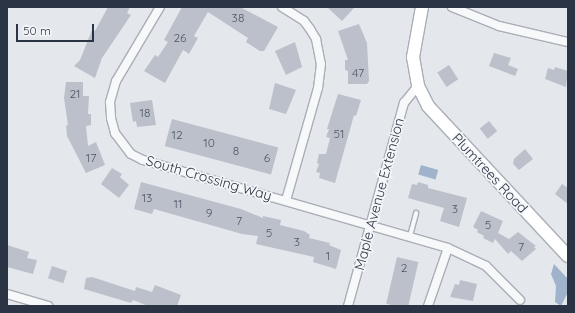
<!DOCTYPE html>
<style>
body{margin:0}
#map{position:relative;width:575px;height:313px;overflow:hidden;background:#e4e7ec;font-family:Quicksand,sans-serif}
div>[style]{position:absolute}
.water>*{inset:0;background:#9fb4cc;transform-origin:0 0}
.building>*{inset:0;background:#bbc0ca;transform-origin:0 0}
.roads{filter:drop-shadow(1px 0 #a9aeb7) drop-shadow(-1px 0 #a9aeb7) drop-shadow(0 1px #a9aeb7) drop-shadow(0 -1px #a9aeb7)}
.service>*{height:4px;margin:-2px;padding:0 2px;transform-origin:2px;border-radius:2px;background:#f7f8fa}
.minor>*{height:8px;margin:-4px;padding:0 4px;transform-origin:4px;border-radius:4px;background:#f7f8fa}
.secondary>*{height:12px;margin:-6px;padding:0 6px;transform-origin:6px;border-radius:6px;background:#fff}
span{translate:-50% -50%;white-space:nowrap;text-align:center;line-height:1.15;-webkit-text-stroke:3.5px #f4f6f9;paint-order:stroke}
.number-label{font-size:12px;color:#4f5766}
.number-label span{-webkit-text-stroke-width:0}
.street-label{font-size:14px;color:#2b3445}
.frame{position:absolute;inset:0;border:8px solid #2b3445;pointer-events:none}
.scale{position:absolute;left:16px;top:24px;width:78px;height:18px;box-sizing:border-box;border:2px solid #2b3445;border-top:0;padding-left:5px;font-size:12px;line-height:14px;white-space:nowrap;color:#2b3445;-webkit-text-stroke:3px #f4f6f9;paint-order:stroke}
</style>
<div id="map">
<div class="water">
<i style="left:421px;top:165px;width:18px;height:10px;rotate:16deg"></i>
<i style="clip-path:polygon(554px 264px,568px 279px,568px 292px,561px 306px,555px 302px,556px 286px,551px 274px)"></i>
</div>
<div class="building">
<i style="clip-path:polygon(108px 7px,130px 7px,127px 13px,131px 15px,102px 58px,95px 78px,74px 66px,80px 60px,92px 30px,95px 31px)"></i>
<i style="clip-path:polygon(182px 7px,240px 7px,278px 27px,264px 51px,260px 51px,246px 42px,248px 38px,208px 12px,194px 36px,198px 38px,189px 54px,183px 50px,165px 83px,144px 71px,155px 55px,158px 57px,168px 42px,164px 40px)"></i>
<i style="clip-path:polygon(327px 7px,355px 7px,342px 21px)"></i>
<i style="clip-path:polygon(359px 24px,367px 43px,369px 81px,367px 84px,348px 84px,348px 71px,345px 70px,345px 60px,348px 60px,338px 31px)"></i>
<i style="clip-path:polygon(295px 42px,302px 67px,286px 75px,275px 51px)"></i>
<i style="clip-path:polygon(494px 53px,511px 58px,508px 65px,518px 69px,515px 76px,489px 66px)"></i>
<i style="left:449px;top:65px;width:17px;height:14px;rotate:57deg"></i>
<i style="clip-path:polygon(555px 67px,568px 71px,566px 87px,545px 79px,548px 68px,554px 70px)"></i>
<i style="clip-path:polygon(66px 82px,83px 82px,83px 96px,89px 96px,88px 114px,91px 114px,91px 125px,86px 126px,88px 146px,96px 142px,105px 165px,86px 173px,67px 136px,66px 126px,68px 125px,64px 98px)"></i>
<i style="clip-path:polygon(275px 83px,296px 90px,286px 114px,269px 109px)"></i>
<i style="clip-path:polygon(338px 94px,361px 100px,356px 116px,354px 115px,335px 183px,319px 178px,320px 173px,316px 172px,319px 164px,317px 163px,319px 154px,326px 154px,330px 138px,326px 137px,329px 129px,327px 129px)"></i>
<i style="clip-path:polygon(152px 100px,156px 125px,137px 127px,136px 121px,133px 122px,130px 103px)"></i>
<i style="left:172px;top:119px;width:110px;height:28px;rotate:15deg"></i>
<i style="left:489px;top:121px;width:13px;height:12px;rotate:51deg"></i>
<i style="clip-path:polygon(525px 149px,533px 159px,519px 170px,513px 164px,514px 159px)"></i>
<i style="clip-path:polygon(112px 168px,122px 174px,120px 177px,129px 185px,119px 198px,101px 184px)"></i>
<i style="clip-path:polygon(141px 182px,241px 209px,263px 218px,263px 216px,281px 220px,280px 225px,304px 231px,310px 235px,309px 238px,330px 243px,329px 245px,341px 250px,336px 269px,313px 262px,314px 257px,256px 244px,258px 236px,242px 234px,154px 209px,152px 214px,134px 209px)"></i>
<i style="clip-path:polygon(418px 182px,428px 185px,428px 188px,467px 198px,459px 227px,440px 221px,444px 208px,408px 198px,412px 184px,417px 185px)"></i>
<i style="clip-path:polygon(562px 184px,568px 188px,568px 204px,555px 194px)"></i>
<i style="clip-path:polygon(481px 211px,503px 221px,498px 233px,509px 239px,518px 232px,536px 246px,534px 247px,536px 249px,522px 261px,511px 251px,508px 254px,495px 239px,493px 243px,483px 238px,484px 236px,477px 232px,478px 230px,473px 227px)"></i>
<i style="clip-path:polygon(7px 245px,29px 252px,27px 258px,37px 260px,33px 274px,7px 267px)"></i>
<i style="left:397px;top:257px;width:22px;height:48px;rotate:13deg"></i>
<i style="left:52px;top:266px;width:16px;height:13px;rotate:18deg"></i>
<i style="clip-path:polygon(92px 277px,135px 291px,136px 287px,152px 292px,155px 285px,181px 295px,177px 306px,148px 306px,133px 300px,131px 303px,84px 289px,86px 278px)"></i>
<i style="clip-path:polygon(460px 280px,477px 284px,473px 301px,450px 297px,455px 284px,459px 285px)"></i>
</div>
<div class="roads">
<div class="service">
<i style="left:410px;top:236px;width:24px;rotate:-75deg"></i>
</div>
<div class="minor">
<i style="left:160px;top:7px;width:86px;rotate:120.7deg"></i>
<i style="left:116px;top:81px;width:22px;rotate:106deg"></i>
<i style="left:110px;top:102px;width:16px;rotate:86deg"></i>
<i style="left:111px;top:118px;width:16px;rotate:75deg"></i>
<i style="left:115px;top:133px;width:26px;rotate:53deg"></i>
<i style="left:131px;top:154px;width:13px;rotate:27deg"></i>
<i style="left:143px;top:160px;width:317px;rotate:16.1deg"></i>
<i style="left:448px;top:248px;width:42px;rotate:25.3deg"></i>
<i style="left:486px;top:266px;width:48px;rotate:45deg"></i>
<i style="left:282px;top:7px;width:26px;rotate:32deg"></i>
<i style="left:304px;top:21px;width:10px;rotate:53deg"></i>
<i style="left:310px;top:29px;width:12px;rotate:59deg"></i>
<i style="left:316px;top:39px;width:25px;rotate:79deg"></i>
<i style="left:321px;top:64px;width:24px;rotate:97deg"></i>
<i style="left:318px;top:88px;width:116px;rotate:105.9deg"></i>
<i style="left:452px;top:7px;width:51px;rotate:22deg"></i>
<i style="left:499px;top:26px;width:71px;rotate:13.1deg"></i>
<i style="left:7px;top:294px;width:43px;rotate:16.3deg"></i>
<i style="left:348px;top:306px;width:211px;rotate:-74.6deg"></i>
<i style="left:404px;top:103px;width:22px;rotate:-51deg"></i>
<i style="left:428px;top:306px;width:61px;rotate:-71deg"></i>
</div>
<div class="secondary">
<i style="left:422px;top:7px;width:51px;rotate:100.2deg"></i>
<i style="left:413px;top:57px;width:29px;rotate:80deg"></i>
<i style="left:418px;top:86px;width:22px;rotate:63deg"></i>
<i style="left:428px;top:106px;width:205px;rotate:47deg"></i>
</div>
</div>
<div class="number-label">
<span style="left:238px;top:18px">38</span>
<span style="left:180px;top:38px">26</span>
<span style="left:358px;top:73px">47</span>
<span style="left:75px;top:94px">21</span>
<span style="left:145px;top:113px">18</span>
<span style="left:339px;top:134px">51</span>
<span style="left:177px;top:135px">12</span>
<span style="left:209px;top:143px">10</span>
<span style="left:236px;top:151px">8</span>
<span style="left:91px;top:158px">17</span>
<span style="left:267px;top:158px">6</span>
<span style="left:147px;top:198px">13</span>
<span style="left:178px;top:204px">11</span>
<span style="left:455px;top:209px">3</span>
<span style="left:209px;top:213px">9</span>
<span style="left:239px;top:221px">7</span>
<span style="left:488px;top:225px">5</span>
<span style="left:269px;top:233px">5</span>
<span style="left:297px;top:242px">3</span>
<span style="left:521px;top:247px">7</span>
<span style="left:328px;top:256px">1</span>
<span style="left:404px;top:268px">2</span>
</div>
<div class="street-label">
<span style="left:490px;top:173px;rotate:47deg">Plumtrees Road</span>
<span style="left:209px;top:178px;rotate:16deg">South Crossing Way</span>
<span style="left:379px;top:194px;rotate:-75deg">Maple Avenue Extension</span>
</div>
<div class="frame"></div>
<div class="scale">50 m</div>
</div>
